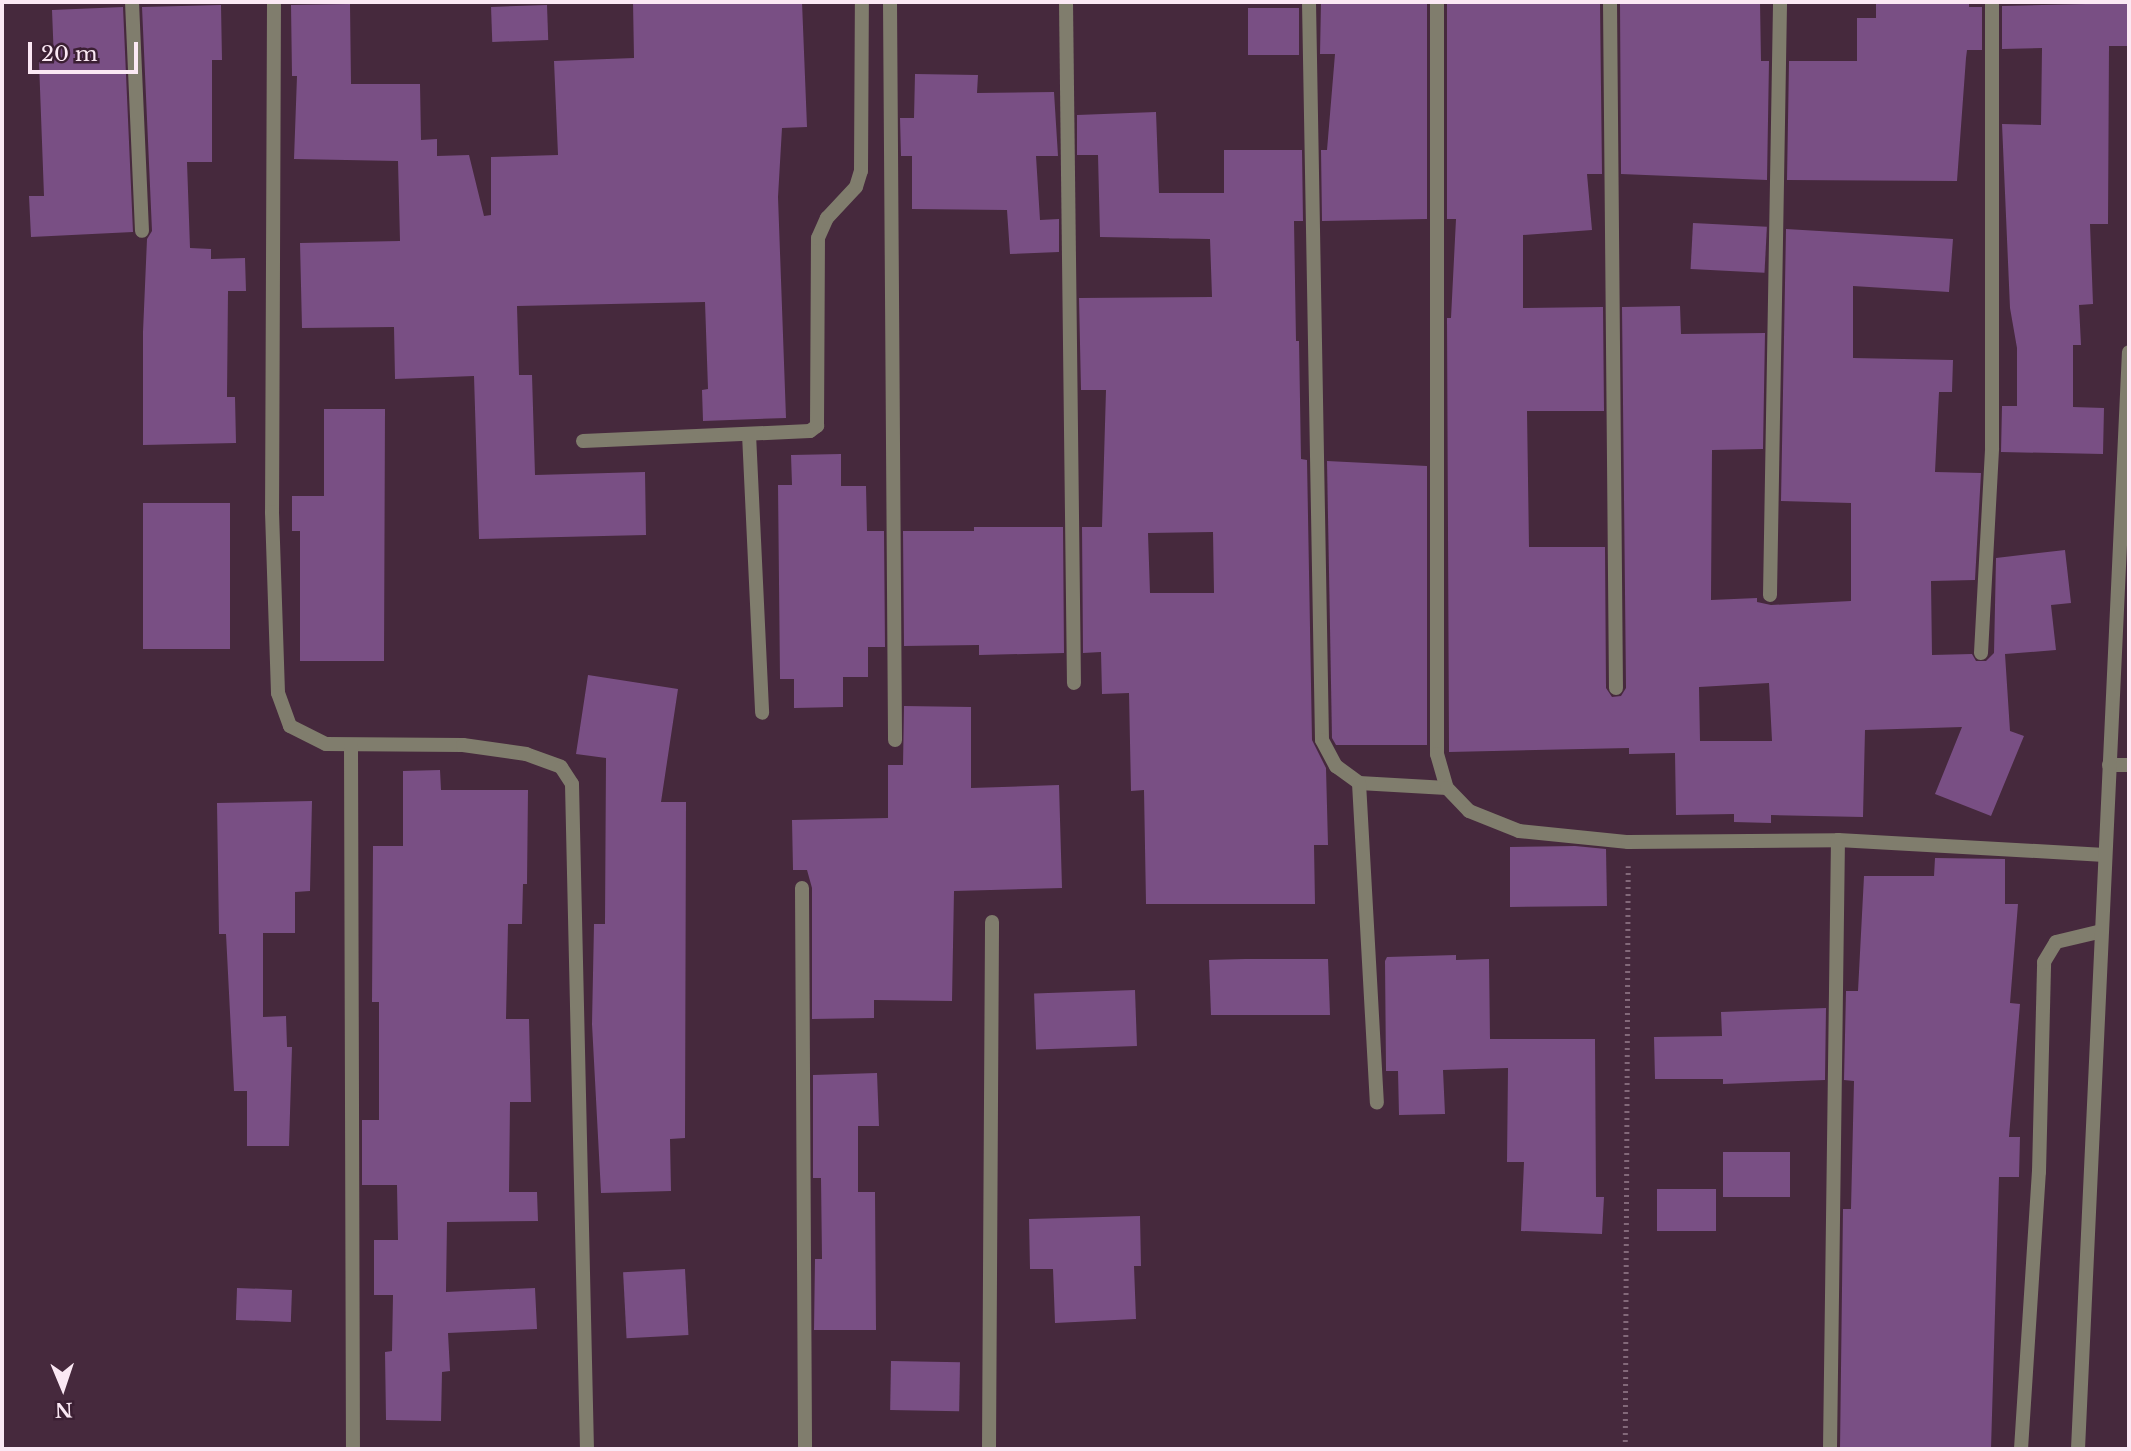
<!DOCTYPE html>
<style>
body{margin:0}
#map{position:relative;width:2131px;height:1451px;overflow:hidden;background:#46293d;font-family:"Libre Baskerville",serif}
div>[style]{position:absolute}
.building>*{inset:0;background:#794f84;transform-origin:0 0}
.path>*{height:4.5px;margin-top:-2.25px;transform-origin:0;background:repeating-linear-gradient(90deg,#83697a 0 2px,transparent 0 7px)}
.service>*{height:14px;margin:-7px;padding:0 7px;transform-origin:7px;border-radius:7px;background:#807d6d}
.minor>*{height:14px;margin:-7px;padding:0 7px;transform-origin:7px;border-radius:7px;background:#807d6d}
span{translate:-50% -50%;white-space:nowrap;text-align:center;line-height:1.15;-webkit-text-stroke:6px #3b1f33;paint-order:stroke}
.frame{position:absolute;inset:0;border:4px solid #fbe8f4;pointer-events:none}
.north{position:absolute;left:28px;top:1353px;width:70px;height:70px;-webkit-text-stroke:5px #3b1f33;paint-order:stroke;rotate:178deg;font-size:19px;font-weight:700;line-height:28px;text-align:center;color:#fbe8f4}
.north::after{content:'';display:block;margin:auto;width:24px;height:32px;background:#fbe8f4;clip-path:polygon(50% 0,100% 100%,50% 72%,0 100%)}
.scale{position:absolute;left:28px;top:42px;width:110px;height:32px;box-sizing:border-box;border:4px solid #fbe8f4;border-top:0;padding-left:9px;font-size:21px;line-height:24px;white-space:nowrap;color:#fbe8f4;-webkit-text-stroke:5px #3b1f33;paint-order:stroke}
</style>
<div id="map">
<div class="building">
<i style="clip-path:polygon(633px 2px,802px 2px,807px 127px,782px 128px,778px 197px,786px 418px,703px 421px,702px 390px,708px 389px,705px 302px,517px 306px,519px 375px,532px 375px,535px 475px,645px 472px,646px 535px,479px 539px,474px 376px,395px 379px,394px 327px,302px 328px,300px 243px,400px 241px,398px 161px,294px 159px,297px 76px,292px 76px,291px 5px,350px 4px,351px 84px,420px 84px,421px 140px,437px 139px,437px 156px,469px 155px,484px 216px,491px 215px,491px 157px,558px 155px,554px 61px,634px 58px)"></i>
<i style="clip-path:polygon(1321px 2px,1427px 2px,1427px 219px,1322px 221px,1321px 150px,1327px 150px,1335px 54px,1320px 54px)"></i>
<i style="clip-path:polygon(evenodd,1447px 2px,1600px 2px,1602px 174px,1587px 174px,1592px 230px,1523px 235px,1523px 308px,1603px 307px,1604px 411px,1527px 411px,1529px 547px,1605px 547px,1606px 688px,1612px 697px,1621px 696px,1626px 688px,1622px 307px,1680px 306px,1681px 334px,1765px 333px,1763px 449px,1712px 450px,1711px 600px,1757px 598px,1757px 602px,1771px 605px,1851px 601px,1851px 503px,1781px 501px,1786px 229px,1953px 239px,1949px 292px,1853px 286px,1853px 358px,1953px 360px,1952px 392px,1939px 392px,1935px 472px,1981px 473px,1975px 580px,1931px 581px,1932px 655px,1972px 654px,1976px 661px,1986px 661px,1994px 653px,1996px 558px,2065px 550px,2071px 603px,2051px 605px,2056px 650px,2005px 654px,2010px 731px,2024px 736px,1991px 816px,1935px 794px,1962px 727px,1865px 730px,1863px 817px,1771px 815px,1771px 823px,1734px 822px,1734px 814px,1676px 815px,1675px 753px,1629px 754px,1629px 748px,1449px 752px,1447px 318px,1451px 318px,1456px 219px,1447px 219px,1447px 2px,1769px 683px,1772px 741px,1700px 741px,1699px 687px,1769px 683px)"></i>
<i style="clip-path:polygon(1620px 2px,1760px 2px,1761px 61px,1769px 61px,1767px 180px,1621px 174px)"></i>
<i style="clip-path:polygon(1876px 2px,1969px 2px,1969px 7px,1982px 7px,1982px 50px,1967px 50px,1966px 58px,1957px 181px,1787px 180px,1789px 61px,1857px 61px,1857px 18px,1876px 18px)"></i>
<i style="clip-path:polygon(2129px 3px,2129px 46px,2109px 46px,2108px 224px,2090px 224px,2093px 304px,2079px 305px,2081px 345px,2073px 345px,2073px 407px,2104px 408px,2103px 454px,2001px 452px,2002px 406px,2017px 406px,2017px 348px,2010px 308px,2002px 124px,2041px 125px,2042px 48px,2002px 49px,2002px 6px)"></i>
<i style="clip-path:polygon(221px 5px,222px 60px,212px 60px,212px 162px,187px 162px,190px 248px,211px 249px,211px 259px,245px 258px,246px 291px,228px 291px,227px 397px,235px 397px,236px 443px,143px 445px,143px 332px,147px 239px,152px 231px,142px 7px)"></i>
<i style="left:547px;top:5px;width:35px;height:56px;rotate:88deg"></i>
<i style="clip-path:polygon(123px 7px,133px 232px,31px 237px,29px 196px,44px 196px,39px 62px,54px 61px,52px 10px)"></i>
<i style="left:1248px;top:8px;width:51px;height:47px"></i>
<i style="clip-path:polygon(915px 74px,978px 75px,977px 93px,1054px 92px,1058px 156px,1036px 156px,1040px 220px,1059px 219px,1059px 252px,1010px 254px,1007px 210px,912px 209px,912px 156px,901px 156px,900px 118px,914px 118px)"></i>
<i style="clip-path:polygon(evenodd,1156px 112px,1159px 193px,1224px 193px,1224px 150px,1302px 150px,1303px 221px,1294px 221px,1296px 341px,1299px 341px,1301px 459px,1307px 460px,1312px 740px,1326px 768px,1328px 845px,1314px 845px,1315px 904px,1146px 904px,1144px 790px,1131px 791px,1129px 693px,1102px 694px,1101px 652px,1083px 653px,1082px 527px,1102px 527px,1106px 390px,1081px 390px,1079px 298px,1212px 297px,1210px 239px,1100px 237px,1098px 155px,1077px 155px,1077px 115px,1156px 112px,1213px 532px,1214px 593px,1150px 593px,1148px 533px,1213px 532px)"></i>
<i style="left:1693px;top:223px;width:74px;height:46px;rotate:3deg"></i>
<i style="clip-path:polygon(324px 409px,385px 409px,384px 661px,300px 661px,300px 531px,292px 531px,292px 496px,324px 496px)"></i>
<i style="clip-path:polygon(841px 454px,841px 486px,866px 486px,867px 531px,884px 531px,885px 647px,868px 647px,868px 677px,843px 677px,843px 707px,794px 708px,794px 679px,780px 679px,778px 485px,792px 485px,791px 455px)"></i>
<i style="clip-path:polygon(1327px 461px,1427px 466px,1427px 745px,1336px 745px,1332px 738px)"></i>
<i style="left:143px;top:503px;width:87px;height:146px"></i>
<i style="clip-path:polygon(974px 527px,1063px 527px,1064px 653px,979px 655px,979px 645px,904px 646px,903px 531px,974px 531px)"></i>
<i style="clip-path:polygon(588px 675px,678px 689px,661px 802px,686px 802px,685px 1138px,670px 1139px,671px 1191px,601px 1193px,592px 1024px,594px 924px,605px 924px,606px 758px,576px 754px)"></i>
<i style="clip-path:polygon(904px 706px,971px 707px,971px 788px,1059px 785px,1062px 888px,954px 891px,952px 1001px,874px 1000px,874px 1018px,812px 1019px,812px 888px,807px 870px,793px 870px,792px 820px,888px 818px,888px 765px,903px 765px)"></i>
<i style="clip-path:polygon(440px 770px,441px 790px,528px 790px,527px 884px,523px 884px,522px 924px,508px 924px,506px 1019px,529px 1019px,531px 1102px,510px 1102px,509px 1192px,537px 1192px,538px 1221px,447px 1222px,446px 1292px,535px 1288px,537px 1329px,448px 1333px,450px 1371px,442px 1372px,441px 1421px,386px 1420px,385px 1352px,392px 1351px,393px 1295px,374px 1295px,374px 1240px,398px 1240px,397px 1185px,362px 1185px,362px 1120px,379px 1120px,379px 1002px,372px 1002px,373px 846px,403px 846px,403px 771px)"></i>
<i style="clip-path:polygon(312px 801px,310px 891px,295px 892px,295px 933px,263px 933px,263px 1017px,286px 1016px,287px 1047px,292px 1047px,289px 1146px,247px 1146px,247px 1091px,234px 1091px,226px 934px,219px 934px,217px 803px)"></i>
<i style="clip-path:polygon(1575px 846px,1606px 849px,1607px 906px,1510px 907px,1510px 847px)"></i>
<i style="clip-path:polygon(1935px 858px,2005px 859px,2005px 904px,2018px 904px,2010px 1003px,2020px 1004px,2009px 1137px,2020px 1137px,2019px 1177px,1999px 1177px,1991px 1449px,1840px 1449px,1843px 1209px,1851px 1209px,1854px 1081px,1844px 1080px,1846px 991px,1858px 991px,1864px 876px,1934px 876px)"></i>
<i style="clip-path:polygon(1456px 955px,1456px 960px,1489px 959px,1490px 1039px,1595px 1039px,1596px 1197px,1604px 1197px,1602px 1234px,1521px 1231px,1524px 1162px,1507px 1162px,1508px 1068px,1443px 1070px,1445px 1114px,1399px 1115px,1398px 1071px,1386px 1071px,1385px 961px,1387px 957px)"></i>
<i style="clip-path:polygon(1245px 959px,1328px 959px,1330px 1015px,1211px 1015px,1209px 960px)"></i>
<i style="left:1135px;top:990px;width:56px;height:101px;rotate:88deg"></i>
<i style="clip-path:polygon(1826px 1008px,1825px 1080px,1723px 1084px,1723px 1079px,1655px 1079px,1654px 1037px,1722px 1036px,1721px 1012px)"></i>
<i style="clip-path:polygon(877px 1073px,879px 1126px,858px 1126px,858px 1192px,875px 1192px,876px 1330px,814px 1330px,815px 1259px,822px 1259px,821px 1178px,813px 1178px,813px 1075px)"></i>
<i style="left:1723px;top:1152px;width:67px;height:45px"></i>
<i style="left:1657px;top:1189px;width:59px;height:42px"></i>
<i style="clip-path:polygon(1140px 1216px,1141px 1266px,1134px 1266px,1136px 1319px,1055px 1323px,1053px 1269px,1030px 1269px,1029px 1219px)"></i>
<i style="left:685px;top:1269px;width:66px;height:62px;rotate:87deg"></i>
<i style="left:237px;top:1288px;width:55px;height:32px;rotate:2deg"></i>
<i style="left:891px;top:1361px;width:69px;height:49px;rotate:1deg"></i>
</div>
<div class="path">
<i style="left:1625px;top:1449px;width:583px;rotate:-89.71deg"></i>
</div>
<div class="service">
<i style="left:749px;top:434px;width:279px;rotate:87.3deg"></i>
<i style="left:583px;top:441px;width:227px;rotate:-2.5deg"></i>
<i style="left:810px;top:431px;width:9px;rotate:-36deg"></i>
<i style="left:817px;top:426px;width:188px;rotate:-89.7deg"></i>
<i style="left:818px;top:238px;width:22px;rotate:-66deg"></i>
<i style="left:827px;top:218px;width:42px;rotate:-46.9deg"></i>
<i style="left:856px;top:187px;width:17px;rotate:-73deg"></i>
<i style="left:861px;top:171px;width:169px;rotate:-89.7deg"></i>
</div>
<div class="minor">
<i style="left:132px;top:2px;width:229px;rotate:87.5deg"></i>
<i style="left:274px;top:2px;width:510px;rotate:90.22deg"></i>
<i style="left:272px;top:512px;width:181px;rotate:88.1deg"></i>
<i style="left:278px;top:693px;width:35px;rotate:70deg"></i>
<i style="left:290px;top:726px;width:40px;rotate:26.6deg"></i>
<i style="left:326px;top:744px;width:137px;rotate:0.4deg"></i>
<i style="left:463px;top:745px;width:64px;rotate:8.1deg"></i>
<i style="left:526px;top:754px;width:37px;rotate:20deg"></i>
<i style="left:561px;top:767px;width:20px;rotate:57deg"></i>
<i style="left:572px;top:784px;width:665px;rotate:88.71deg"></i>
<i style="left:890px;top:2px;width:738px;rotate:89.61deg"></i>
<i style="left:1066px;top:2px;width:681px;rotate:89.33deg"></i>
<i style="left:1309px;top:2px;width:738px;rotate:88.99deg"></i>
<i style="left:1322px;top:740px;width:30px;rotate:62deg"></i>
<i style="left:1336px;top:766px;width:29px;rotate:36deg"></i>
<i style="left:1359px;top:783px;width:88px;rotate:3.3deg"></i>
<i style="left:1437px;top:2px;width:752px;rotate:90deg"></i>
<i style="left:1437px;top:754px;width:35px;rotate:74deg"></i>
<i style="left:1447px;top:788px;width:32px;rotate:46deg"></i>
<i style="left:1469px;top:811px;width:54px;rotate:21.8deg"></i>
<i style="left:1519px;top:831px;width:110px;rotate:5.8deg"></i>
<i style="left:1628px;top:842px;width:210px;rotate:-0.5deg"></i>
<i style="left:1838px;top:840px;width:267px;rotate:3.2deg"></i>
<i style="left:1610px;top:2px;width:686px;rotate:89.5deg"></i>
<i style="left:1770px;top:595px;width:593px;rotate:-89.03deg"></i>
<i style="left:1981px;top:653px;width:205px;rotate:-86.9deg"></i>
<i style="left:1992px;top:448px;width:446px;rotate:-90deg"></i>
<i style="left:351px;top:746px;width:703px;rotate:89.84deg"></i>
<i style="left:2109px;top:765px;width:20px"></i>
<i style="left:1359px;top:783px;width:320px;rotate:86.8deg"></i>
<i style="left:802px;top:888px;width:561px;rotate:89.69deg"></i>
<i style="left:989px;top:1449px;width:527px;rotate:-89.67deg"></i>
<i style="left:1830px;top:1449px;width:609px;rotate:-89.25deg"></i>
<i style="left:2021px;top:1449px;width:278px;rotate:-86.3deg"></i>
<i style="left:2039px;top:1172px;width:210px;rotate:-88.6deg"></i>
<i style="left:2044px;top:962px;width:23px;rotate:-59deg"></i>
<i style="left:2056px;top:942px;width:47px;rotate:-13.4deg"></i>
<i style="left:2078px;top:1449px;width:1098px;rotate:-87.34deg"></i>
</div>
<div class="frame"></div>
<div class="north">N</div>
<div class="scale">20 m</div>
</div>
